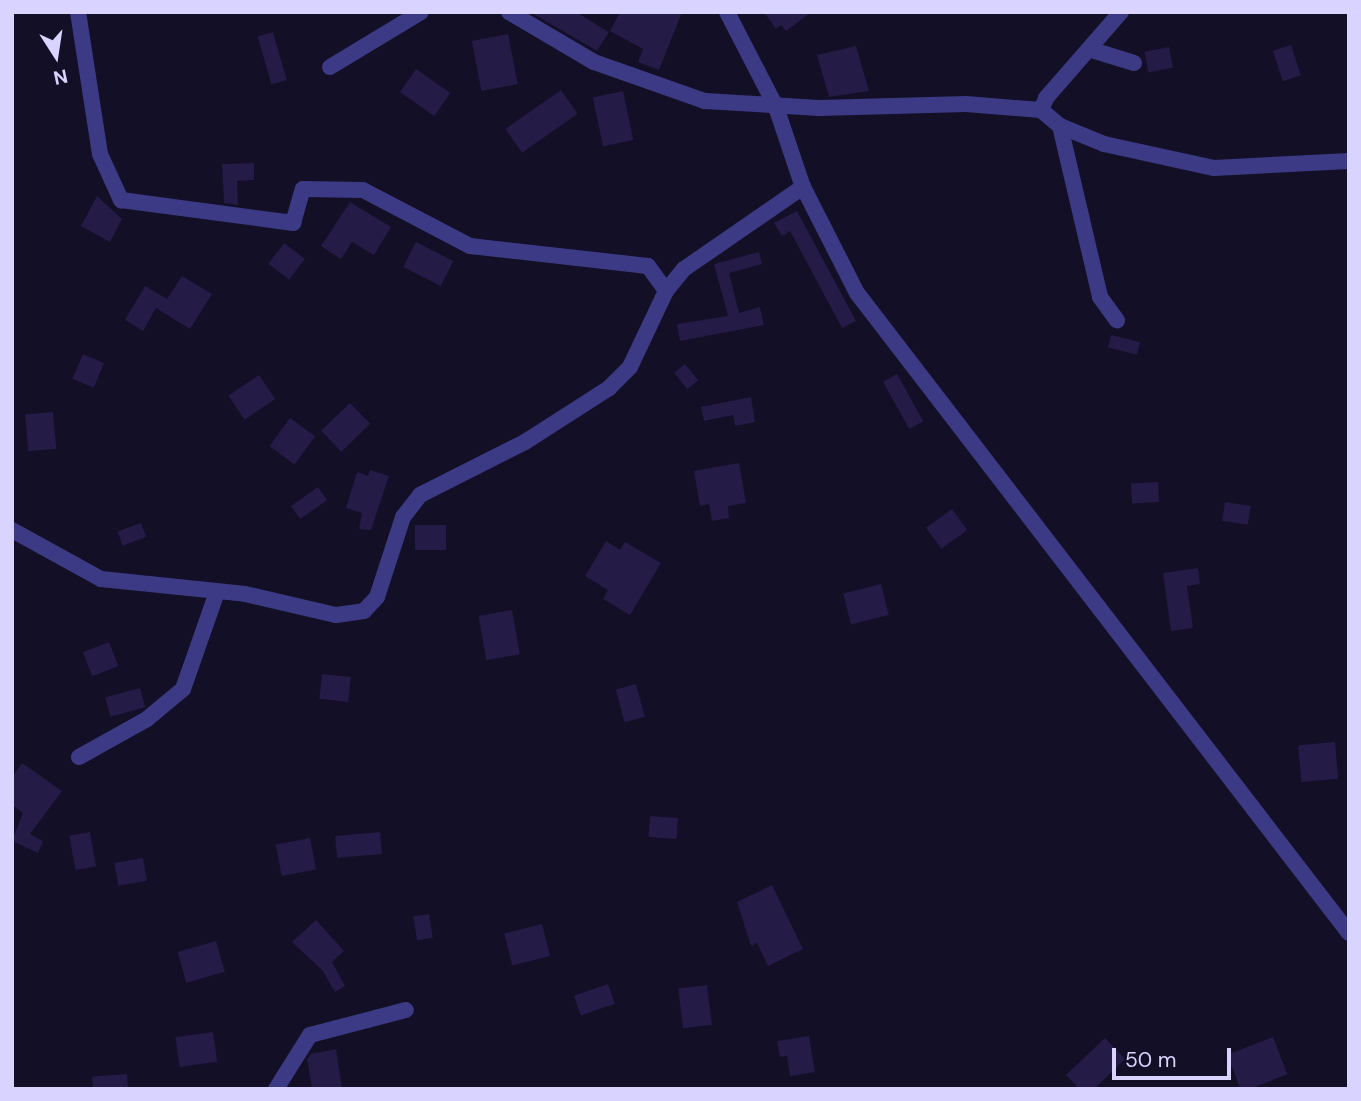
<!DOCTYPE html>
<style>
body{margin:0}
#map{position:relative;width:1361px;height:1101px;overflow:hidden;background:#130f26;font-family:"DM Sans",sans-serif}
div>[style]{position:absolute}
.building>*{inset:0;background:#241b47;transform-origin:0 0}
.street>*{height:16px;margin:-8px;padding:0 8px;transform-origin:8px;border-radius:8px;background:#3d3a85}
span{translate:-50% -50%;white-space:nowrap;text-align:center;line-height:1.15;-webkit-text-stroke:6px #130f26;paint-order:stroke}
.frame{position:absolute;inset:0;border:14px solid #d9d4ff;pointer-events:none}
.north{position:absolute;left:21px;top:21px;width:70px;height:70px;-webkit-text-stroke:5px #130f26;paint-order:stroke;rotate:168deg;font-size:19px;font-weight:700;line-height:28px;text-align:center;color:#d9d4ff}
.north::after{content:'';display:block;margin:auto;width:24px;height:32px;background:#d9d4ff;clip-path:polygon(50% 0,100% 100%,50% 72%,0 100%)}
.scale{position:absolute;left:1112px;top:1048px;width:119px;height:32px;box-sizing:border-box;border:4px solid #d9d4ff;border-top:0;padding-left:9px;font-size:21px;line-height:24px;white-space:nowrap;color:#d9d4ff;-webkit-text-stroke:5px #130f26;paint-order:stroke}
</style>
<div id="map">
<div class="building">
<i style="clip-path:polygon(530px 12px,576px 12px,609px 32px,597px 51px)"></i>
<i style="clip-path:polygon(620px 12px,682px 12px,659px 70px,638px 62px,643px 49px,610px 31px)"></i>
<i style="clip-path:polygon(764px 12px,811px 12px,786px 31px,781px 25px,776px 29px)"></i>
<i style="left:273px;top:32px;width:50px;height:16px;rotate:74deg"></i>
<i style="left:508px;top:34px;width:51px;height:37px;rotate:79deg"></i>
<i style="left:1291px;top:45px;width:32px;height:19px;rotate:72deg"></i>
<i style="clip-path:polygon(856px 46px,869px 91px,829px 97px,817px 55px)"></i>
<i style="left:1169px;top:47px;width:21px;height:25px;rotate:79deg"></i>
<i style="left:416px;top:69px;width:42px;height:28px;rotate:35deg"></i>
<i style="left:561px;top:90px;width:29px;height:68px;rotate:55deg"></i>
<i style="left:623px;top:91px;width:50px;height:31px;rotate:78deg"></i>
<i style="clip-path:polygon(254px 163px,254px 180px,237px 181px,238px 205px,224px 203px,222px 164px)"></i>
<i style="clip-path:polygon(97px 196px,122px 219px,110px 242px,81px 226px)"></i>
<i style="clip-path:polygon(350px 202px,391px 227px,374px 255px,352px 242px,341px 259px,321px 246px)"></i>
<i style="clip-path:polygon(797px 211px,856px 321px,842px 328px,790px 231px,782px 236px,774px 223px)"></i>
<i style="left:416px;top:242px;width:42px;height:28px;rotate:27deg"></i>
<i style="left:284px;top:243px;width:26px;height:26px;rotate:37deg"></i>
<i style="clip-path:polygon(759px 252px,762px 264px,729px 273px,739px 313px,760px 307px,764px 325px,680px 341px,677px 324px,728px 316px,714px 264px)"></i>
<i style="clip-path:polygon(182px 276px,212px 294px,190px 329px,156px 308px,143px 331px,125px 320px,145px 286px,167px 299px)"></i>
<i style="left:1111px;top:335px;width:30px;height:13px;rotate:14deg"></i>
<i style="left:83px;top:354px;width:23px;height:27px;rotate:23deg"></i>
<i style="left:685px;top:364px;width:21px;height:14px;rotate:51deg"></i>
<i style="left:897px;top:374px;width:54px;height:16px;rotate:61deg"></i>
<i style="left:259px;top:375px;width:29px;height:37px;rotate:56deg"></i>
<i style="clip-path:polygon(751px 397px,755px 422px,735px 426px,733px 415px,704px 421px,701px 407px)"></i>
<i style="left:350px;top:403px;width:29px;height:40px;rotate:46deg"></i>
<i style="left:53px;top:412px;width:37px;height:28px;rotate:85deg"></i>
<i style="left:290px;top:418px;width:31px;height:35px;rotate:36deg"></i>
<i style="clip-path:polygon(739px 463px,746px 503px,728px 506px,729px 518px,712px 521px,709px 504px,700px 506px,694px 471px)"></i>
<i style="clip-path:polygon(370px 470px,389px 476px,371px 530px,359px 529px,362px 513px,346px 508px,357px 472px,368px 476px)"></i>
<i style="left:1158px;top:482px;width:20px;height:27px;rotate:87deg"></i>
<i style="left:318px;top:487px;width:16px;height:33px;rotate:55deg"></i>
<i style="left:1225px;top:502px;width:26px;height:19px;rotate:9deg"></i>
<i style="left:952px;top:509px;width:26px;height:32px;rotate:54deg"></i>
<i style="left:141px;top:523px;width:15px;height:25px;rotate:70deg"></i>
<i style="left:415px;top:525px;width:31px;height:25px"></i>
<i style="clip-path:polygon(606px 541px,620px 550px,625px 542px,661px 563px,630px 615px,603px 599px,608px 590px,585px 576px)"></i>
<i style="clip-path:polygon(1198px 568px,1200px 584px,1187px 586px,1193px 628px,1171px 631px,1163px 573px)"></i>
<i style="left:881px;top:584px;width:32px;height:39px;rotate:76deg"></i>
<i style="left:512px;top:610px;width:45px;height:34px;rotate:80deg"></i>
<i style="left:109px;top:642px;width:26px;height:28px;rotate:69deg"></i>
<i style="left:322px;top:674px;width:29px;height:25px;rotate:6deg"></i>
<i style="left:636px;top:684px;width:34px;height:21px;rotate:75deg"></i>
<i style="left:140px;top:688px;width:20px;height:36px;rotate:75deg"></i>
<i style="left:1335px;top:742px;width:37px;height:37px;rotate:85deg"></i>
<i style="clip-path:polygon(22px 763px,62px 791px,30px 834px,43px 841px,38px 853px,12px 841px,23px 813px,12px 805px,12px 777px)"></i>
<i style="left:650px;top:816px;width:28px;height:21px;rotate:4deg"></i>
<i style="left:90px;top:832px;width:35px;height:21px;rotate:80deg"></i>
<i style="left:380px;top:832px;width:22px;height:45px;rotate:85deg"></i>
<i style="left:310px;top:838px;width:32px;height:35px;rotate:79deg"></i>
<i style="left:143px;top:858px;width:23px;height:29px;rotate:80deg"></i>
<i style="clip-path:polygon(772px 885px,803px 949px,768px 966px,757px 943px,751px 946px,737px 902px)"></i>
<i style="left:429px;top:914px;width:24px;height:16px;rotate:81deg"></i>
<i style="clip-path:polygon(316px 920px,344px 951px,332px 962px,345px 986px,335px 992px,322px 970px,292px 942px)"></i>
<i style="left:542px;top:924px;width:33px;height:39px;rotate:76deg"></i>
<i style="left:216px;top:941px;width:32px;height:40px;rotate:74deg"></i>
<i style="left:608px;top:984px;width:21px;height:36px;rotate:71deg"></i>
<i style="left:707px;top:985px;width:40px;height:29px;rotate:83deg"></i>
<i style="left:213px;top:1032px;width:30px;height:38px;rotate:82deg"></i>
<i style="clip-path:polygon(809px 1036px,815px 1072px,790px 1076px,787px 1056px,780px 1057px,777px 1041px)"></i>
<i style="left:1273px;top:1037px;width:40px;height:49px;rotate:69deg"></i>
<i style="clip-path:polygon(1105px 1038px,1125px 1059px,1094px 1089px,1079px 1089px,1066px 1075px)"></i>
<i style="clip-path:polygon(336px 1049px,342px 1089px,312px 1089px,307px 1059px,311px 1054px)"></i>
<i style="left:127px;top:1074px;width:15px;height:35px;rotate:86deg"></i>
</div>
<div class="street">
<i style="left:78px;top:12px;width:144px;rotate:81.2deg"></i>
<i style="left:100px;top:154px;width:51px;rotate:65.5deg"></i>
<i style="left:121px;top:200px;width:174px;rotate:7.6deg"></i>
<i style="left:293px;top:223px;width:35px;rotate:-74deg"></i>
<i style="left:303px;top:189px;width:60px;rotate:1deg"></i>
<i style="left:363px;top:190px;width:121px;rotate:27.6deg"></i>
<i style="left:470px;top:246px;width:179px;rotate:6.4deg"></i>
<i style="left:648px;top:266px;width:31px;rotate:54deg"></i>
<i style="left:509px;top:12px;width:99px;rotate:30.5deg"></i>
<i style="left:594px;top:62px;width:118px;rotate:19.4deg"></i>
<i style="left:705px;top:101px;width:114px;rotate:3.5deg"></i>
<i style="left:819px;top:108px;width:147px;rotate:-1.6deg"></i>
<i style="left:966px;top:104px;width:75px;rotate:4.6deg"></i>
<i style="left:1041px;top:110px;width:13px;rotate:-67deg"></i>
<i style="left:1046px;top:98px;width:114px;rotate:-48.9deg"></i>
<i style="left:727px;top:12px;width:107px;rotate:62.7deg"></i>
<i style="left:776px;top:107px;width:84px;rotate:71.4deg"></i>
<i style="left:803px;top:187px;width:119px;rotate:63deg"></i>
<i style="left:857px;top:293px;width:807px;rotate:52.45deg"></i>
<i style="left:1092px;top:50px;width:44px;rotate:17.2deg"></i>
<i style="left:330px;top:67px;width:106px;rotate:-31.1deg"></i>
<i style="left:1041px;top:110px;width:25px;rotate:40deg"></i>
<i style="left:1060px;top:126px;width:48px;rotate:22.2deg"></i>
<i style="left:1104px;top:144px;width:113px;rotate:12.3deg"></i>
<i style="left:1214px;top:168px;width:135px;rotate:-3deg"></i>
<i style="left:1060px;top:126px;width:176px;rotate:76.8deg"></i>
<i style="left:1100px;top:297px;width:29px;rotate:54deg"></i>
<i style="left:12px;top:530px;width:102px;rotate:28.8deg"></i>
<i style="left:101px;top:579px;width:145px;rotate:5.9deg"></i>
<i style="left:245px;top:594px;width:93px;rotate:13deg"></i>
<i style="left:336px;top:615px;width:28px;rotate:-8deg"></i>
<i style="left:364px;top:611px;width:19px;rotate:-47deg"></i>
<i style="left:377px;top:597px;width:84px;rotate:-72deg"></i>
<i style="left:403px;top:517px;width:28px;rotate:-52deg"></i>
<i style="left:420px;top:495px;width:118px;rotate:-26.8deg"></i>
<i style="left:525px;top:442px;width:100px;rotate:-32.7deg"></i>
<i style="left:609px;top:388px;width:30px;rotate:-45deg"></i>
<i style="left:630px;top:367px;width:84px;rotate:-64.7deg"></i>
<i style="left:666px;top:291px;width:28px;rotate:-51deg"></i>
<i style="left:684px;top:269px;width:145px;rotate:-34.6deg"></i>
<i style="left:79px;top:757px;width:78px;rotate:-29.2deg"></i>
<i style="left:147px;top:719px;width:47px;rotate:-39.8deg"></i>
<i style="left:183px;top:689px;width:103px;rotate:-70.7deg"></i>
<i style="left:276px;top:1089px;width:64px;rotate:-57.8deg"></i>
<i style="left:310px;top:1035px;width:99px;rotate:-14.6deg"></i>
</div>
<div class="frame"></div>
<div class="north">N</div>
<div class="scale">50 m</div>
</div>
